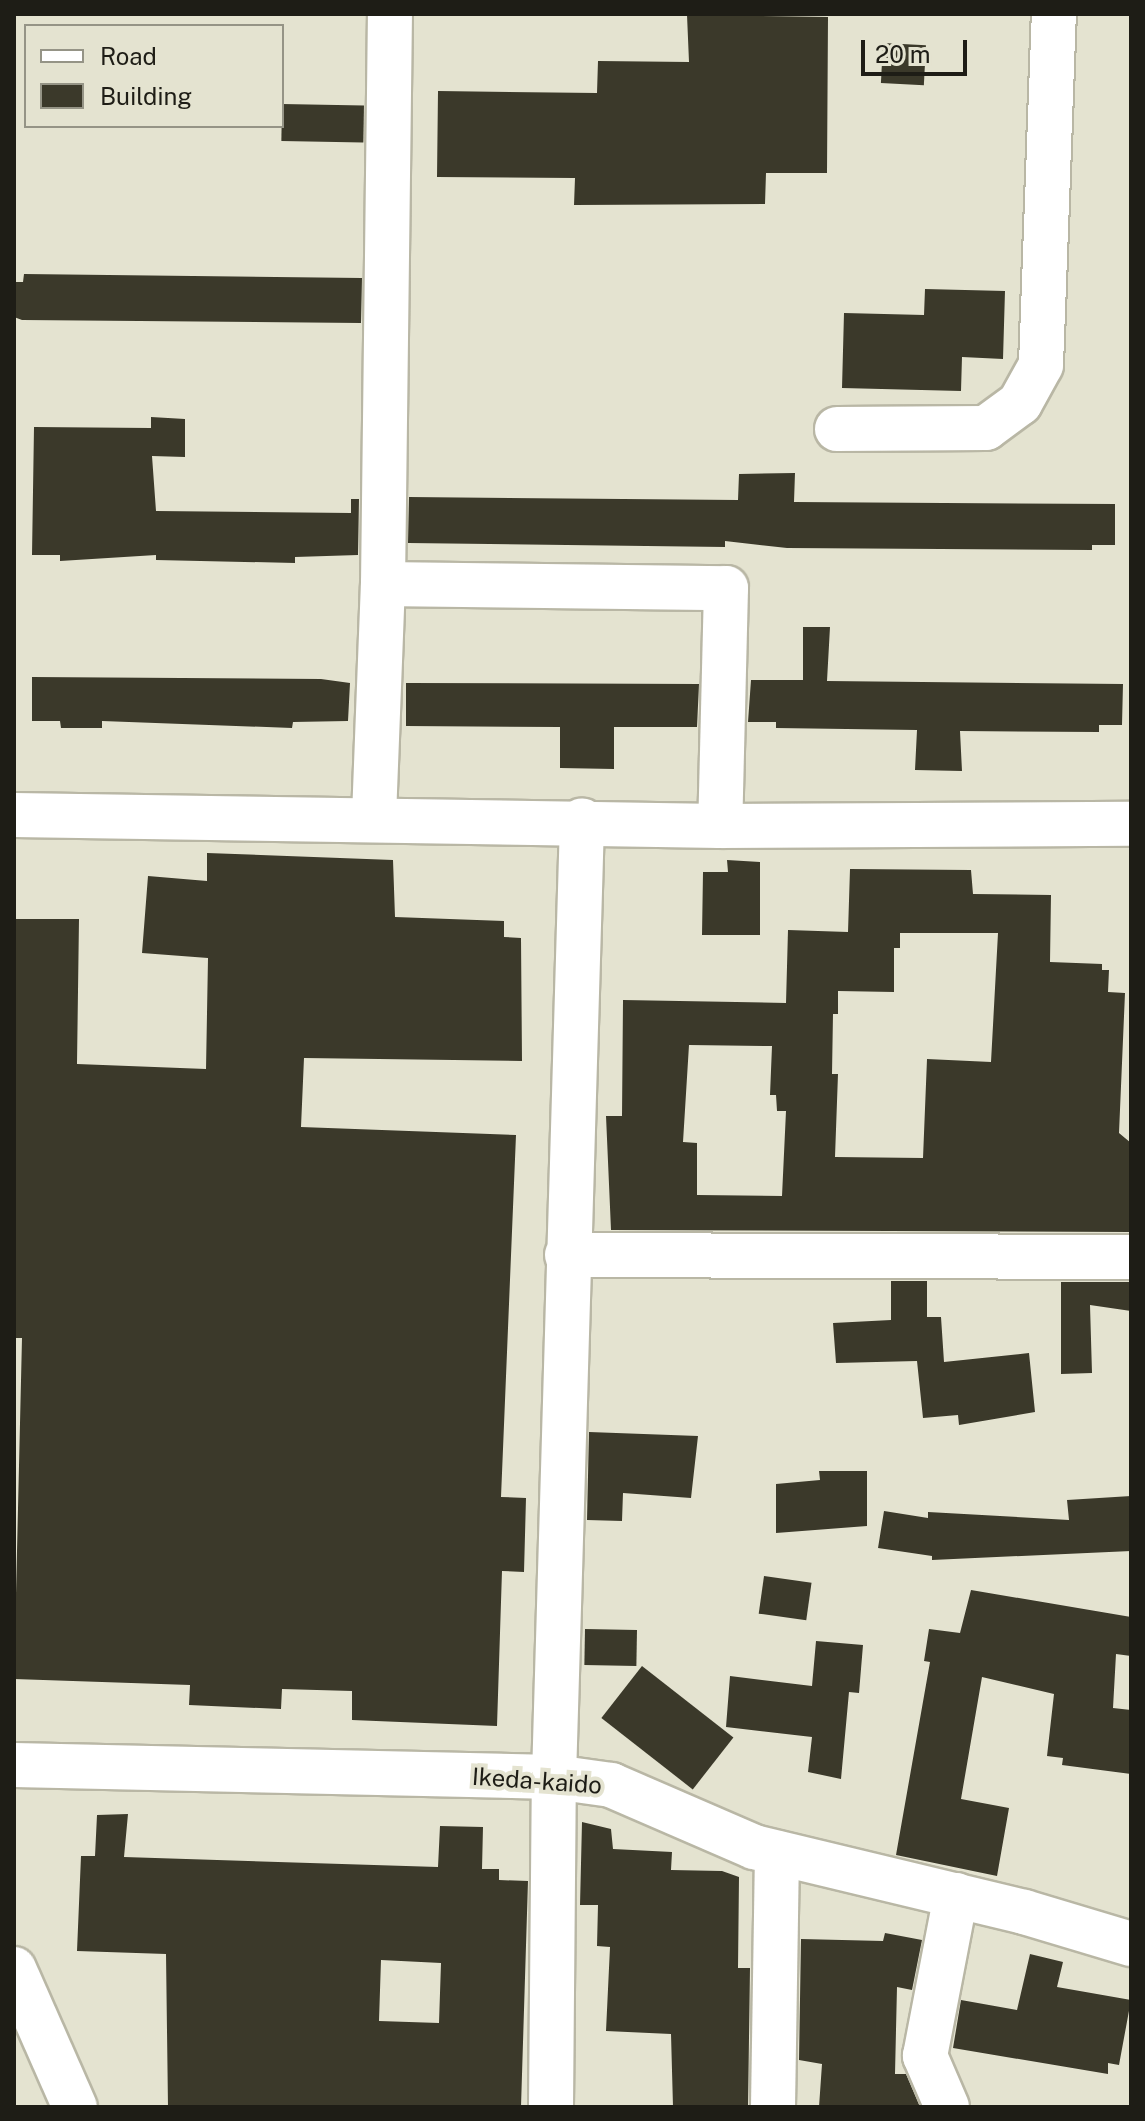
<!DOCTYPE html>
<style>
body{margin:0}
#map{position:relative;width:1145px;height:2121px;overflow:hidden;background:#e4e3d0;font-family:"Public Sans",sans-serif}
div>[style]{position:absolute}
.building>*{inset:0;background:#3b392a;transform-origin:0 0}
.roads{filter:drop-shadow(2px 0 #b9b7a5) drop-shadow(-2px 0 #b9b7a5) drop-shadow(0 2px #b9b7a5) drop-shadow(0 -2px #b9b7a5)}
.minor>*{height:44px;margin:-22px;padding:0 22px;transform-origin:22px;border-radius:22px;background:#fff}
span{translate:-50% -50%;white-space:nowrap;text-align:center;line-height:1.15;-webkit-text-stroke:8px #e4e3d0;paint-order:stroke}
.street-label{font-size:24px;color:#1e1d16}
.frame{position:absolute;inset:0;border:16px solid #1e1d16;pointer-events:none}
.legend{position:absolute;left:24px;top:24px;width:260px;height:104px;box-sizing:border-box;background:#e4e3d0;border:2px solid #959486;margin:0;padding:10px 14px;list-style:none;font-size:24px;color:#1e1d16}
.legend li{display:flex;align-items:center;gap:16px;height:40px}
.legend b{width:40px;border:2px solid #959486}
.scale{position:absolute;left:861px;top:40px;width:106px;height:36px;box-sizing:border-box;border:4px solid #1e1d16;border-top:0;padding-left:10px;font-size:24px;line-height:28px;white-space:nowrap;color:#1e1d16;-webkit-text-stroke:6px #e4e3d0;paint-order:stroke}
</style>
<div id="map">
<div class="building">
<i style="clip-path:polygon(687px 15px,828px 17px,827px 173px,766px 173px,765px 204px,574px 205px,575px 178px,437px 177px,438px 91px,597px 93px,598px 61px,689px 62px)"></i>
<i style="left:883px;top:43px;width:43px;height:40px;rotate:3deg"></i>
<i style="left:282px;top:104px;width:82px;height:37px;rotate:1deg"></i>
<i style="clip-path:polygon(24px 274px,362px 278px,361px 323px,22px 320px,14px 317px,14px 282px,23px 282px)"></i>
<i style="clip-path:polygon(925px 289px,1005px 291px,1003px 359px,962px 357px,961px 391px,842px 388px,844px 313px,924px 315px)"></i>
<i style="clip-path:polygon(151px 417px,185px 419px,185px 457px,152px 456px,156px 511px,351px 513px,351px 499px,359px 499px,358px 555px,295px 557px,295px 563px,156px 560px,156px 555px,60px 561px,60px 555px,32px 555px,34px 427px,151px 428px)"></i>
<i style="clip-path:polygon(795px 473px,794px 502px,1115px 504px,1115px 545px,1092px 545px,1092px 550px,787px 548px,725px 541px,725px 547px,408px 543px,409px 497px,738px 500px,739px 474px)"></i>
<i style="clip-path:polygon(803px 627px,830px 627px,827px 681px,1123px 684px,1122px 725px,1099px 725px,1099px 732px,960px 731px,962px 771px,915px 770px,917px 730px,776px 728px,776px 722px,748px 722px,751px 680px,803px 680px)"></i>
<i style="clip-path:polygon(32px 677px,321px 679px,350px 683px,348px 721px,293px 722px,292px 728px,102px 721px,102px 728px,61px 728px,60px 721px,32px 721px)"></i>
<i style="clip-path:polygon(406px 683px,699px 684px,697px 727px,614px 727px,614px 769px,560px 768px,560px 727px,406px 726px)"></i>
<i style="clip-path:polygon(207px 853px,393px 860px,395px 917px,504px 921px,504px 937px,521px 938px,522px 1061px,304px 1058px,301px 1127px,516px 1135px,501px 1497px,526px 1498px,524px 1572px,502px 1571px,497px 1726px,352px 1720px,352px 1691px,282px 1689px,281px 1709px,189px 1705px,190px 1685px,14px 1679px,22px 1338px,14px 1338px,14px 919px,79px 919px,77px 1064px,206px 1069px,208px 958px,142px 953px,148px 876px,207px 881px)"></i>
<i style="clip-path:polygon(727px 860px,760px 862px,760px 935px,702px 935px,703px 872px,728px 872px)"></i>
<i style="clip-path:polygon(evenodd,850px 869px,971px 870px,973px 894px,1051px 895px,1050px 962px,1102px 964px,1102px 970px,1109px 970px,1108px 992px,1125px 993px,1119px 1133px,1131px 1143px,1131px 1232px,611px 1230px,606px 1116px,622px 1116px,623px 1000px,786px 1003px,788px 930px,848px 932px,850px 869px,900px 933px,998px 933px,991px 1062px,927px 1059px,923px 1158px,835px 1157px,838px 1074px,832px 1074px,833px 1014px,838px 1014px,838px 991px,894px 992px,894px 948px,900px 948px,900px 933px,850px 869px,689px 1045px,772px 1046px,770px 1095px,776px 1095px,777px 1111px,786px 1111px,782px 1196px,697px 1195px,697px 1143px,683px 1142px,689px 1045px)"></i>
<i style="clip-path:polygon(891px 1281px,927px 1281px,927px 1317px,941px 1317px,944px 1362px,1029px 1353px,1035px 1412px,959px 1425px,958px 1415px,923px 1418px,917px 1361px,836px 1363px,833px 1323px,891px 1320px)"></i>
<i style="clip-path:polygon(1061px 1282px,1131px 1282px,1131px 1311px,1090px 1305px,1092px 1373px,1061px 1374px)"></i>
<i style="clip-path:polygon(589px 1432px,698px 1436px,691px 1498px,623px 1493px,622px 1521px,587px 1520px)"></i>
<i style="clip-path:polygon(819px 1471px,867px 1471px,867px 1526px,776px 1533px,776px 1484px,820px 1480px)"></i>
<i style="clip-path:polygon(1131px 1496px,1131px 1551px,932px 1560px,932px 1556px,878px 1548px,884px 1511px,928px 1518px,928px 1512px,1069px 1520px,1067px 1500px)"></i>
<i style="left:764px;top:1576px;width:48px;height:38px;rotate:8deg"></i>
<i style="clip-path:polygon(971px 1590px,1131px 1617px,1131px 1656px,1116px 1654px,1113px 1708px,1131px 1710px,1131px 1774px,1062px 1765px,1063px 1758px,1047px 1756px,1054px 1694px,982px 1677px,961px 1799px,1009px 1808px,997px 1876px,896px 1855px,930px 1662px,924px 1661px,929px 1629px,960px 1633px)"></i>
<i style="left:585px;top:1629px;width:52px;height:36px;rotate:1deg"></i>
<i style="clip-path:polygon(816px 1641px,863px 1645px,859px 1693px,849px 1692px,841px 1779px,808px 1772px,812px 1737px,726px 1727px,730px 1676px,812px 1686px)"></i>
<i style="left:642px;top:1666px;width:116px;height:66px;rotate:38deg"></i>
<i style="clip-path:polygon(evenodd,128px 1814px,124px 1857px,438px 1867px,440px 1826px,483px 1827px,482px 1869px,499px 1869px,499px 1880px,528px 1881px,521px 2107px,168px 2107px,166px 1954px,77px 1951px,81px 1856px,95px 1856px,97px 1815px,128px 1814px,381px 1960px,441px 1963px,439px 2023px,379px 2021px,381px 1960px)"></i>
<i style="clip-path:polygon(582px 1822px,611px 1829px,613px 1849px,672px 1852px,671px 1870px,722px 1871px,739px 1877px,738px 1968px,750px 1968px,748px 2107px,673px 2107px,671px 2034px,606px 2031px,610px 1947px,597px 1946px,598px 1905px,580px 1905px)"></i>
<i style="clip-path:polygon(885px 1933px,922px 1940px,912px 1990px,897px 1987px,895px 2074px,906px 2074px,920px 2107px,819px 2107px,822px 2064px,799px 2060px,801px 1939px,883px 1941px)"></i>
<i style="clip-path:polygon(1030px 1954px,1063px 1962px,1057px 1987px,1131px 2000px,1119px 2065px,1108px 2063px,1108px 2074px,953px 2048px,961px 2000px,1017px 2010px)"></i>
</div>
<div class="roads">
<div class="minor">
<i style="left:837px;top:429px;width:149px;rotate:-0.4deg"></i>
<i style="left:986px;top:428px;width:42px;rotate:-36.3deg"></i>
<i style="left:1020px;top:403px;width:43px;rotate:-61.1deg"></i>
<i style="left:1041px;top:365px;width:351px;rotate:-87.9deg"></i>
<i style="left:383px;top:584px;width:343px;rotate:0.7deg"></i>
<i style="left:726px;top:588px;width:238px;rotate:91.4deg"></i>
<i style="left:14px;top:815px;width:706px;rotate:0.89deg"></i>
<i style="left:720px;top:826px;width:411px;rotate:-0.3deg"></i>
<i style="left:374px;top:817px;width:233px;rotate:-87.8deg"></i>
<i style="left:383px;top:584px;width:570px;rotate:-89.3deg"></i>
<i style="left:567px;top:1255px;width:564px;rotate:0.2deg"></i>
<i style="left:14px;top:1765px;width:540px;rotate:1.27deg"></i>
<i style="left:554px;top:1777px;width:58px;rotate:8deg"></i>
<i style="left:611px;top:1785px;width:156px;rotate:23.4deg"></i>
<i style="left:754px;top:1847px;width:278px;rotate:13.5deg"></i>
<i style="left:1024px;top:1912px;width:112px;rotate:16.7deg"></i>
<i style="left:14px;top:1969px;width:151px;rotate:66.2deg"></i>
<i style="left:551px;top:2107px;width:330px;rotate:-89.5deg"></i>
<i style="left:554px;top:1777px;width:957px;rotate:-88.32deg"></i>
<i style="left:773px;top:2107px;width:254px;rotate:-89.1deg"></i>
<i style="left:947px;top:2107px;width:56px;rotate:-113.3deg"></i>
<i style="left:925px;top:2056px;width:164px;rotate:-79.1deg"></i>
</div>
</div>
<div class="street-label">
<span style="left:537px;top:1781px;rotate:4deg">Ikeda-kaido</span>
</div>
<div class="frame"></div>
<ul class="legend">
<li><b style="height:10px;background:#fff"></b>Road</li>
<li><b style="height:22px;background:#3b392a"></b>Building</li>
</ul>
<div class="scale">20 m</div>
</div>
